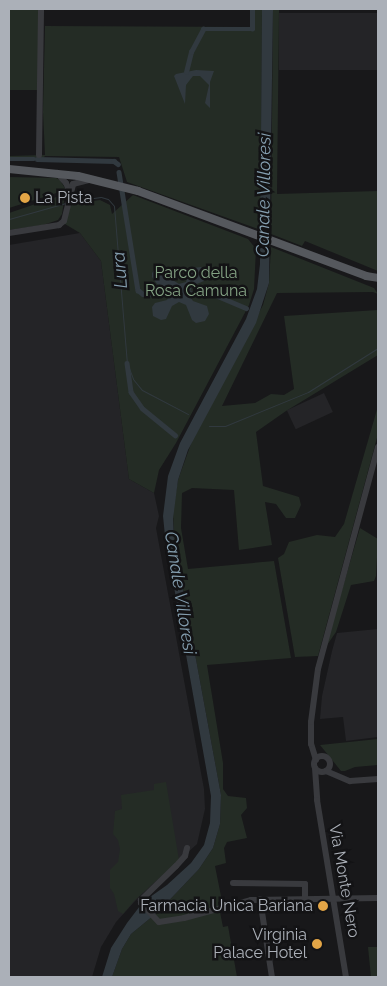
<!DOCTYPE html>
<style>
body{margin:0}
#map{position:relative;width:387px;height:986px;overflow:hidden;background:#18181a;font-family:Raleway,sans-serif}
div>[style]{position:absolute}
.built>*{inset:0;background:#242427;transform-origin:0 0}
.green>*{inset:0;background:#242c25;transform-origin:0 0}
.water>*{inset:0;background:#31393f}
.stream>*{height:1px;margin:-0.5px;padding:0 0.5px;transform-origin:0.5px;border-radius:0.5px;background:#31393f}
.canal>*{height:4.5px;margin:-2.25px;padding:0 2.25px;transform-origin:2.25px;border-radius:2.25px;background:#31393f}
.minor>*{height:6px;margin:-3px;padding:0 3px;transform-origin:3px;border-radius:3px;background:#393a3e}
.minor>.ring{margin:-3px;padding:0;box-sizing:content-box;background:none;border:6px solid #393a3e;border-radius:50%}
.major>*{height:8px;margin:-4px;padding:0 4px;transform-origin:4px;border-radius:4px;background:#55585d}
.dots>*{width:14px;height:14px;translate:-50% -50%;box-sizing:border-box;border:2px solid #131315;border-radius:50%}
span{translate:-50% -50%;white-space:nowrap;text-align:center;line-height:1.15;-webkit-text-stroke:5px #131315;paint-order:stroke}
.poi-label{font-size:16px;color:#abb0b8}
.left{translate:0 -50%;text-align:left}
.right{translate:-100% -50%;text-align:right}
.park-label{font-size:16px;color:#84a284}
.street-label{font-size:16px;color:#abb0b8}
.water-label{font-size:18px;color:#859fb0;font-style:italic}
.frame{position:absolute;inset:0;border:10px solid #abb0b8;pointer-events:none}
</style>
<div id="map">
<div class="built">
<i style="left:378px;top:13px;width:57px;height:99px;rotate:90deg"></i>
<i style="clip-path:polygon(80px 233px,101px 261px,129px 479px,154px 493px,159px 516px,156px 528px,204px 789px,205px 809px,197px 844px,136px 900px,116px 922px,101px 947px,92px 977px,9px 977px,9px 245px)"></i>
<i style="left:324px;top:393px;width:21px;height:41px;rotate:65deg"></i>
<i style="clip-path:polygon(378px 629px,378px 737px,346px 741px,343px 717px,320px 719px,322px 696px,332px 651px,337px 633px)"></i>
</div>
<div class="green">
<i style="left:9px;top:9px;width:29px;height:81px"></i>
<i style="clip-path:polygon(251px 9px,262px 9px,261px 230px,127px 182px,119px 157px,45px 156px,42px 159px,9px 158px,9px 156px,45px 155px,43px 112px,45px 26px,250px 27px)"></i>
<i style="clip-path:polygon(273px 9px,279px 9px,277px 194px,378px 191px,378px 271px,305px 241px,302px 246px,271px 234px)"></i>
<i style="clip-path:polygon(9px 177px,56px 178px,60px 180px,66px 190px,9px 208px)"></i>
<i style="clip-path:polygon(65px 194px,62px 214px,58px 220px,43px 225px,9px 230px,9px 213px)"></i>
<i style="clip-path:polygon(133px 195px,248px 239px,256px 249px,254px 289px,249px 305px,176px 443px,159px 470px,154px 493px,129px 479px,101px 261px,80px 233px,65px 224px,71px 204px,100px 200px,110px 205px,112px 214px)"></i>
<i style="clip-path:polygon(271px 247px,374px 288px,378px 294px,373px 292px,277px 293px,222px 406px,255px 403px,271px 394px,284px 395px,294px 389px,284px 316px,378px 310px,378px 355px,286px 411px,256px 432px,263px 486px,299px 497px,301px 505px,295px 518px,286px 518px,276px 504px,265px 502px,272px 545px,239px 550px,234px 490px,192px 488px,182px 493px,181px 528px,188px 569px,274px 561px,291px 658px,207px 665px,223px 763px,223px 789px,228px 796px,246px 798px,247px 808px,241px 815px,247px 838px,227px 842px,224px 848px,226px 863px,215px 866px,222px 901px,218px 902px,223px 927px,228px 926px,237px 977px,112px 977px,122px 949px,131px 934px,159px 911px,199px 869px,213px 848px,220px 824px,221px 795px,174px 540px,173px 510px,178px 480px,192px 441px,263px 305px,269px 283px)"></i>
<i style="clip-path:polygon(378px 406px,378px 434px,318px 656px,295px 657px,278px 558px,284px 554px,289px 542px,317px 535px,335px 537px,344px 524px)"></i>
<i style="clip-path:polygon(360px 528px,378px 539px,376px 576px,374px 581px,351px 585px,336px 632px,325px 648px)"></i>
<i style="clip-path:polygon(378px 739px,378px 765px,355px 767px,345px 771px,341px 771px,320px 745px)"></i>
<i style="clip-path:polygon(166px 782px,179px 860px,135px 900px,123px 914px,118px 911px,114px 894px,110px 888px,110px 870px,118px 862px,120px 849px,118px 840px,113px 834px,115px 811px,122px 809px,121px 795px,154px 790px,154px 784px)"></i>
<i style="left:267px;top:901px;width:22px;height:11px"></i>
<i style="clip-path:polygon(368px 947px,378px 947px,378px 977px,371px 977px)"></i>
</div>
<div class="water">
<i style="clip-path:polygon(262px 9px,273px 9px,269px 283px,256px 323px,188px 450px,178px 480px,173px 519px,174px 540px,221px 795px,220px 824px,213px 848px,199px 869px,159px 911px,131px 934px,122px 949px,112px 977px,102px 977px,111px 948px,127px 923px,143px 902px,167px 885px,191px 863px,204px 845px,210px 823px,211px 796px,165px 536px,163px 516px,168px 476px,180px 443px,246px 319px,257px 289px,260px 264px)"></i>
<i style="clip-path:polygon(196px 70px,214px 71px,210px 82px,210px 108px,205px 103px,209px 85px,200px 76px,193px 76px,186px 85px,185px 104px,176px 81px,174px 76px,176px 74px)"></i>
<i style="clip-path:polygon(158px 266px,167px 268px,171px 279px,179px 284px,186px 282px,189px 272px,193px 268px,201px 267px,205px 271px,204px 281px,192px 286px,189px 295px,193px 301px,207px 306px,209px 314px,205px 321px,196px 323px,192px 320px,186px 305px,179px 302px,172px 306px,166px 319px,161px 320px,153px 316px,152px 307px,155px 303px,167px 300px,170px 293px,169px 288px,157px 284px,152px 277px,152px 273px)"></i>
</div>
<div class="stream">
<i style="left:73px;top:201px;width:28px;rotate:-8deg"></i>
<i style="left:101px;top:197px;width:7px;rotate:16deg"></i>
<i style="left:108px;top:199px;width:9px;rotate:49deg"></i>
<i style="left:114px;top:206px;width:158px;rotate:85.3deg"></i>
<i style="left:127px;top:363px;width:17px;rotate:69deg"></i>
<i style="left:133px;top:379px;width:14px;rotate:51deg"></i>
<i style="left:142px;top:390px;width:52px;rotate:27.6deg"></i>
<i style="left:9px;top:219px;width:59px;rotate:-15.7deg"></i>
<i style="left:209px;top:426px;width:16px"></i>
<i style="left:225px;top:426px;width:90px;rotate:-22.3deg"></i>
<i style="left:308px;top:392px;width:83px;rotate:-32.2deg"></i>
</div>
<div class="canal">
<i style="left:186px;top:72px;width:21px;rotate:-76deg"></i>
<i style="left:191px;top:52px;width:26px;rotate:-62deg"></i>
<i style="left:203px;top:29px;width:49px"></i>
<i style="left:252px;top:29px;width:20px;rotate:-90deg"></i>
<i style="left:9px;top:159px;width:25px"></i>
<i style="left:37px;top:159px;width:77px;rotate:1.5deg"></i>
<i style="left:114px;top:161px;width:5px;rotate:37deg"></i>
<i style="left:119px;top:172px;width:120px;rotate:80.9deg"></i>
<i style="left:138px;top:290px;width:6px;rotate:39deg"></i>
<i style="left:143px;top:294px;width:32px;rotate:-2deg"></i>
<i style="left:185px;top:293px;width:28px;rotate:2deg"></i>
<i style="left:213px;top:294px;width:36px;rotate:23deg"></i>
<i style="left:127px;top:363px;width:29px;rotate:82deg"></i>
<i style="left:131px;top:392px;width:19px;rotate:55deg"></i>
<i style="left:142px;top:408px;width:43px;rotate:39.3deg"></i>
</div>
<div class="minor">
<i style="left:39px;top:155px;width:146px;rotate:-89.2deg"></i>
<i style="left:57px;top:173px;width:13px;rotate:48deg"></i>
<i style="left:66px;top:183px;width:10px;rotate:66deg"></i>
<i style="left:9px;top:233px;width:51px;rotate:-9.1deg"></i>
<i style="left:59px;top:225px;width:6px;rotate:-39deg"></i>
<i style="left:64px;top:221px;width:38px;rotate:-76deg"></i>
<i style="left:73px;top:184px;width:16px;rotate:-14deg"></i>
<i class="ring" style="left:314px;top:756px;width:10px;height:10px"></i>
<i style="left:316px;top:760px;width:17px;rotate:-107deg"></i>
<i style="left:311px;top:744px;width:22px;rotate:-90deg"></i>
<i style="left:311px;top:722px;width:53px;rotate:-82.5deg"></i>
<i style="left:318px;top:669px;width:230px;rotate:-74.9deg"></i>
<i style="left:315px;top:768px;width:32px;rotate:86deg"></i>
<i style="left:317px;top:800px;width:179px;rotate:80.7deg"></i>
<i style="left:326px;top:771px;width:26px;rotate:23deg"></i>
<i style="left:350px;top:781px;width:28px;rotate:-4deg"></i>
<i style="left:187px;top:848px;width:8px;rotate:104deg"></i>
<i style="left:185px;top:856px;width:13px;rotate:132deg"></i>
<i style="left:176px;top:866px;width:49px;rotate:135.8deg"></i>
<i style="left:141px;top:900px;width:3px;rotate:90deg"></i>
<i style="left:141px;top:903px;width:26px;rotate:47deg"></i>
<i style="left:159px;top:922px;width:25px;rotate:-9deg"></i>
<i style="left:184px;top:918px;width:69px;rotate:-15deg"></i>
<i style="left:251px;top:900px;width:127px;rotate:-0.9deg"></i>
<i style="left:233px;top:883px;width:72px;rotate:0.8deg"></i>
<i style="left:305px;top:884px;width:16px;rotate:90deg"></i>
<i style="left:260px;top:899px;width:79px;rotate:81.3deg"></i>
</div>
<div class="major">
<i style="left:9px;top:169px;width:69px;rotate:5.8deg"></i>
<i style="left:78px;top:176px;width:62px;rotate:14deg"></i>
<i style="left:138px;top:191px;width:243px;rotate:20.4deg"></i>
<i style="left:366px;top:276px;width:12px;rotate:9deg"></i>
</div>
<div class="dots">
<i style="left:25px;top:198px;background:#e3a546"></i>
<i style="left:323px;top:906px;background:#e3a546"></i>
<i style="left:317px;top:944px;background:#e3a546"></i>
</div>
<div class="poi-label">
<span class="left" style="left:35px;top:198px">La Pista</span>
<span class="right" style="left:313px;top:906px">Farmacia Unica Bariana</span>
<span class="right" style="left:307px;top:944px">Virginia<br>Palace Hotel</span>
</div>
<div class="park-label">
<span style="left:196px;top:282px">Parco della<br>Rosa Camuna</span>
</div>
<div class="street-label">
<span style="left:344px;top:881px;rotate:80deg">Via Monte Nero</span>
</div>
<div class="water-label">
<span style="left:264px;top:195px;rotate:-89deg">Canale Villoresi</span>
<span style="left:120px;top:270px;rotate:-94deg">Lura</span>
<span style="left:180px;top:593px;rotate:81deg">Canale Villoresi</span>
</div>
<div class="frame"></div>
</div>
